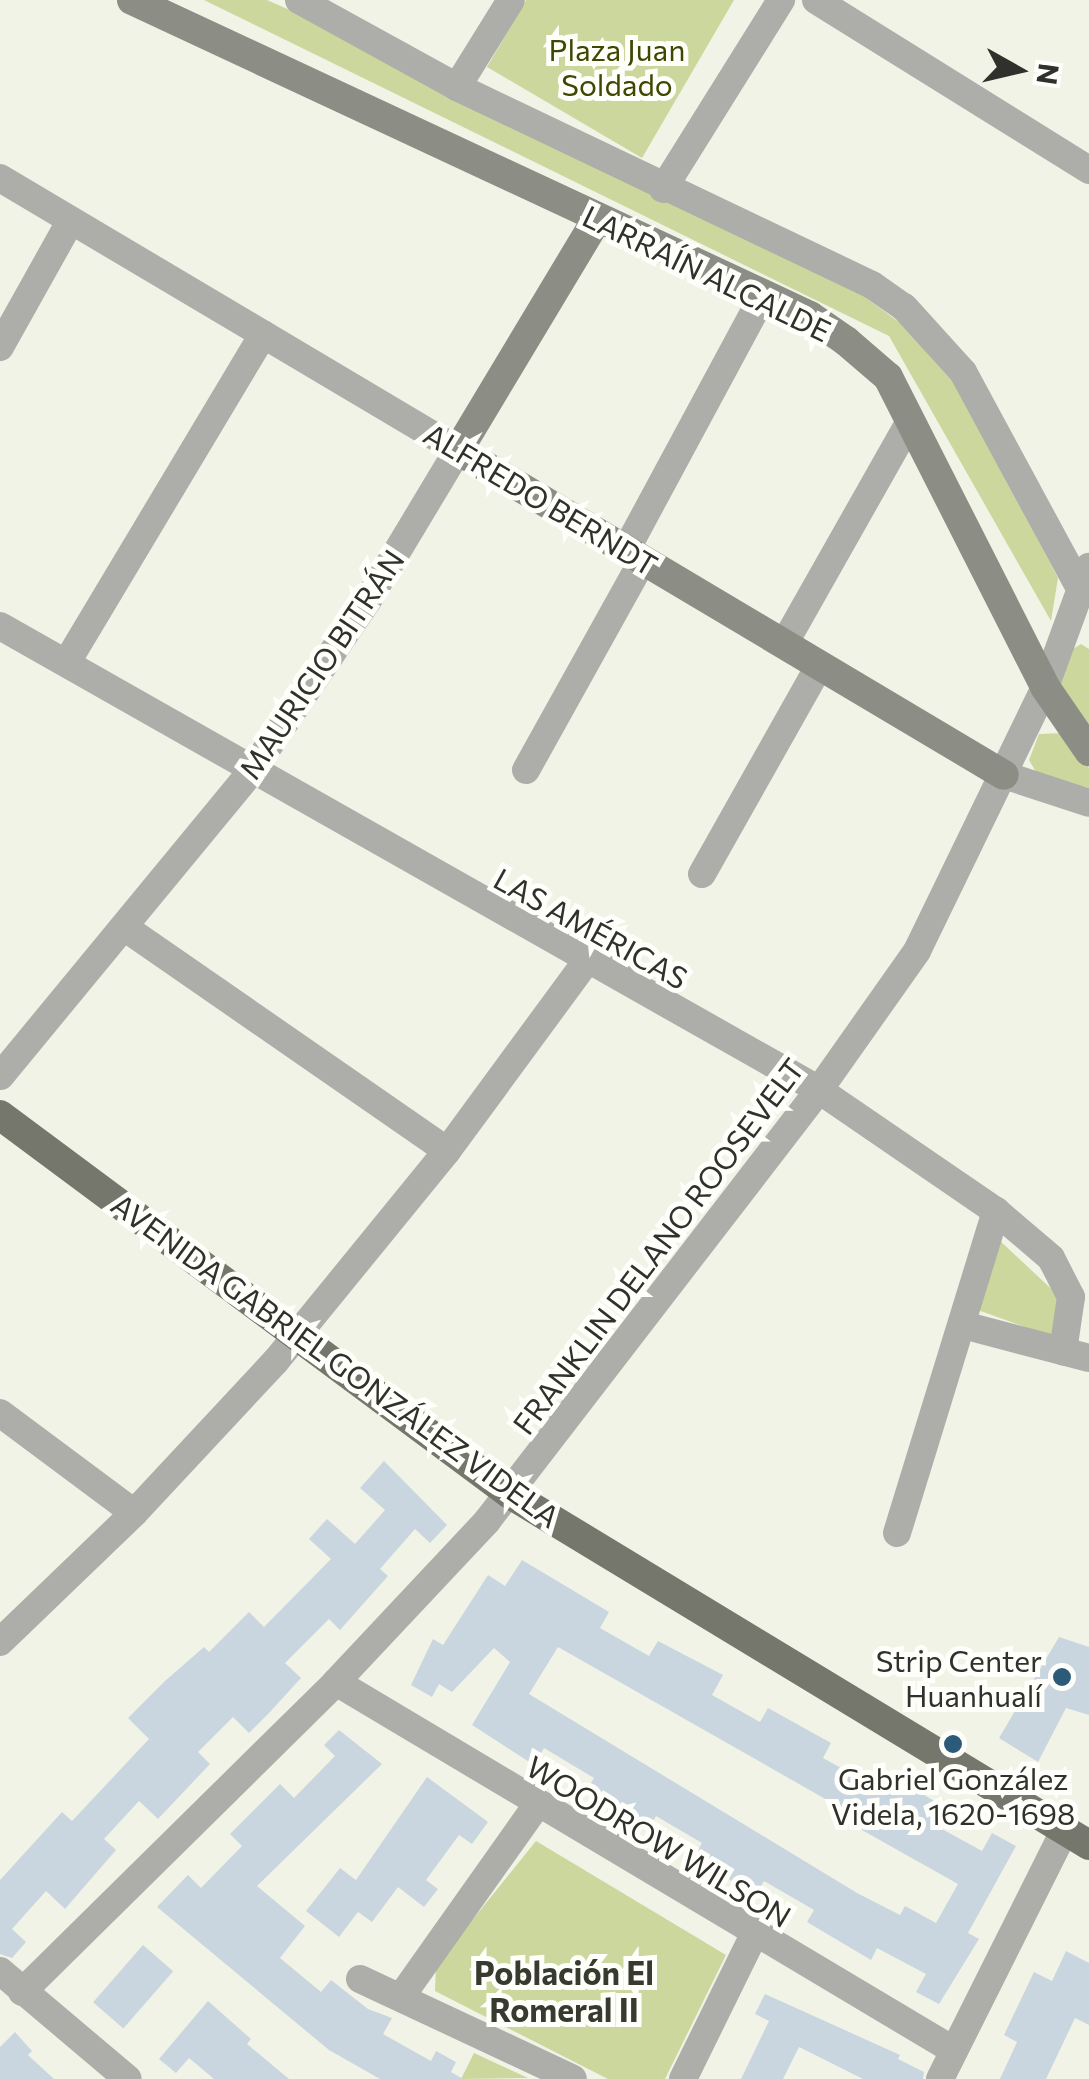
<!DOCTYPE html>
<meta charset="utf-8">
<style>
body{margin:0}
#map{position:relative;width:1089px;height:2079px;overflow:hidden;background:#f0f3e6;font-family:Commissioner,sans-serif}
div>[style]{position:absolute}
.green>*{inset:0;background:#ccd79d}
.building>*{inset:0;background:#cad6df;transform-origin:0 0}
.street>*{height:28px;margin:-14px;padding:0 14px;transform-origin:14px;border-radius:14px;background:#adaea9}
.secondary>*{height:30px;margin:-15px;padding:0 15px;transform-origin:15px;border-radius:15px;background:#8c8e86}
.primary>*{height:30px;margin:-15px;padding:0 15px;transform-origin:15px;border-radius:15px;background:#75776d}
.dots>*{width:28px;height:28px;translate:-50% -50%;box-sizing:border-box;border:5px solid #fefffa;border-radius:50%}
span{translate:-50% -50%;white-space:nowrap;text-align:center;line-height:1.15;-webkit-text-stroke:10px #fefffa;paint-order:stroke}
.park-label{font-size:30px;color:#3f4700}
.street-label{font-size:30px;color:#30312c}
.poi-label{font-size:30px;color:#30312c}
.right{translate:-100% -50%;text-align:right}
.neighbourhood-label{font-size:32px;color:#373a2f;font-weight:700}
.north{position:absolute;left:969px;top:20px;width:100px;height:100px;-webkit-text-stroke:8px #fefffa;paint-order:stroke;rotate:98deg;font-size:28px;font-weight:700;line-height:40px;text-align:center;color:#30312c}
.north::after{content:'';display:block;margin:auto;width:35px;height:45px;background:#30312c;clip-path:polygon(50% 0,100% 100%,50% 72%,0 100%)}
</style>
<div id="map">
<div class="green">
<i style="clip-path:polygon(204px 0,267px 0,315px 21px,452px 97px,865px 297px,911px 331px,960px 389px,1058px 578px,1051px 621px,889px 336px)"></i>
<i style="clip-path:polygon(526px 0,734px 0,642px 158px,487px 67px)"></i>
<i style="clip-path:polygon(1081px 644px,1089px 649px,1089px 726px,1059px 683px,1071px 650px)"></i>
<i style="clip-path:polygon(1064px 733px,1089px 768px,1089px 788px,1040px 779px,1029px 760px,1039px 734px)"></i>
<i style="clip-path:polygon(997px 1238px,1060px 1297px,1053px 1337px,975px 1309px)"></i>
<i style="clip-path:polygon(536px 1841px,726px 1955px,665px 2079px,608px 2079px,435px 1991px,436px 1965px)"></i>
<i style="clip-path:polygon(474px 2053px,528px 2078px,461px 2079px)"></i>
</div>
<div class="building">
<i style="clip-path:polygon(384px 1461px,447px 1525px,430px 1543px,415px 1529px,380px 1569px,388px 1576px,340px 1630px,329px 1619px,285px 1663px,301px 1678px,270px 1712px,249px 1733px,233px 1717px,198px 1752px,210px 1764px,158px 1819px,139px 1801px,104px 1839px,116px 1850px,65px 1909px,46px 1891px,12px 1929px,26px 1942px,12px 1958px,0 1954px,0 1880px,62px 1812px,72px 1821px,149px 1739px,128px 1718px,165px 1681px,204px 1647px,209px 1652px,249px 1612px,264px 1627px,331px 1559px,309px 1539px,327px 1519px,355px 1544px,385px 1510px,360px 1488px)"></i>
<i style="clip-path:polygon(evenodd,522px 1560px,609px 1612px,600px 1628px,649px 1656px,658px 1641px,723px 1675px,712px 1695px,760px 1722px,768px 1708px,831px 1743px,823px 1758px,868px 1783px,877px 1767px,941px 1805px,931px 1823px,982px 1851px,992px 1833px,1016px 1846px,968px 1933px,979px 1939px,939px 2004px,916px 1992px,926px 1974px,877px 1948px,871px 1960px,807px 1922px,814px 1910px,764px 1881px,755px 1896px,694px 1857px,702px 1843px,656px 1816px,649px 1828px,586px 1791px,594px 1778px,544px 1748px,534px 1765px,472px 1725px,510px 1662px,494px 1648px,452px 1692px,439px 1684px,432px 1697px,411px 1685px,433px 1639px,443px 1645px,488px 1575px,505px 1586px,522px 1560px,558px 1647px,857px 1817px,853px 1825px,958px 1884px,936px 1923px,905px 1906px,900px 1915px,857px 1893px,529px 1694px,558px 1647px)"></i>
<i style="clip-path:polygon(1059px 1637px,1089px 1647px,1089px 1715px,1066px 1708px,1038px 1762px,999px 1738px)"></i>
<i style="clip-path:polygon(339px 1730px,382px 1764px,257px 1886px,305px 1926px,280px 1958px,321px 1992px,331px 1980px,368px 2009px,392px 2018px,383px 2034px,431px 2061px,436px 2051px,456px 2062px,451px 2072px,463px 2079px,380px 2079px,329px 2050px,157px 1907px,188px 1875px,201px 1888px,242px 1846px,230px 1834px,280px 1784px,294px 1798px,335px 1756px,324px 1745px)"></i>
<i style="clip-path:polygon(427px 1777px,488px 1822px,472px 1844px,459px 1835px,426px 1880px,438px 1889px,424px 1907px,398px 1887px,372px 1922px,358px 1912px,339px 1937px,306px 1911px,340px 1868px,356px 1880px)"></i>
<i style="left:143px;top:1945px;width:40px;height:76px;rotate:41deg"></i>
<i style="clip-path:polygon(1066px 1951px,1089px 1963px,1089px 2025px,1075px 2018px,1046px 2079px,1000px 2079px,1017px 2042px,1004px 2035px,1034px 1972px,1052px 1981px)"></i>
<i style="clip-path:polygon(765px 1994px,900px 2055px,898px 2059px,924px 2072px,923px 2079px,863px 2079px,799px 2047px,783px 2079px,741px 2079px,769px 2021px,755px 2014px)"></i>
<i style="clip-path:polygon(208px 2001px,251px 2039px,247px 2044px,289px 2079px,214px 2079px,189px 2058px,176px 2073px,159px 2059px)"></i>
<i style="clip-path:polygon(15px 2032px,32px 2051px,28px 2055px,54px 2079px,0 2079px,0 2047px)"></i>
</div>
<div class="street">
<i style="left:299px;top:0;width:180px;rotate:28.8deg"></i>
<i style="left:457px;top:87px;width:460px;rotate:25.5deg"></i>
<i style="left:872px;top:285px;width:39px;rotate:35deg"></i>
<i style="left:904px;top:307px;width:88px;rotate:47.8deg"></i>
<i style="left:963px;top:372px;width:242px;rotate:61.6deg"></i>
<i style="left:816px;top:0;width:322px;rotate:31.9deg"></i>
<i style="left:457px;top:87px;width:102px;rotate:-58.2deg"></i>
<i style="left:0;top:178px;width:533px;rotate:30.71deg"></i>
<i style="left:458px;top:450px;width:175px;rotate:121deg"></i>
<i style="left:368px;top:600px;width:208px;rotate:124.2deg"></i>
<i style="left:251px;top:772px;width:394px;rotate:129.5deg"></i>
<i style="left:663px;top:189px;width:223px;rotate:-58deg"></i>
<i style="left:0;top:347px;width:145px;rotate:-60.8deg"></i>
<i style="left:626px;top:550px;width:289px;rotate:-61.7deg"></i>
<i style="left:0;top:626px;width:941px;rotate:29.53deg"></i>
<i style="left:819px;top:1090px;width:214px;rotate:34.4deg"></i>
<i style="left:996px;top:1211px;width:72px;rotate:40.5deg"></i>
<i style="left:1051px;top:1258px;width:44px;rotate:62.9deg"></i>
<i style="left:1071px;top:1297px;width:55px;rotate:98.4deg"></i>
<i style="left:784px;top:644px;width:256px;rotate:-60.5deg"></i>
<i style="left:67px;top:662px;width:382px;rotate:-59.1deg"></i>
<i style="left:526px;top:770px;width:240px;rotate:-60.9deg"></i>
<i style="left:1004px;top:775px;width:89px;rotate:18.2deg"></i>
<i style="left:702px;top:874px;width:240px;rotate:-60.6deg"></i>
<i style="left:124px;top:927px;width:393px;rotate:34.7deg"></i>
<i style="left:963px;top:1325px;width:130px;rotate:14.7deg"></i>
<i style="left:0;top:1413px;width:167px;rotate:36.7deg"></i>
<i style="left:897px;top:1533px;width:337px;rotate:-72.9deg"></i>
<i style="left:0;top:1642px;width:186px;rotate:-43.9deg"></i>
<i style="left:134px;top:1513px;width:207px;rotate:-47deg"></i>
<i style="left:275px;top:1362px;width:272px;rotate:-50.8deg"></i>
<i style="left:447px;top:1151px;width:233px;rotate:-53.7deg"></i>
<i style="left:336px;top:1682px;width:718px;rotate:30.81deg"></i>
<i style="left:0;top:1971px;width:167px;rotate:40.2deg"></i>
<i style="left:360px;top:1979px;width:235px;rotate:25.1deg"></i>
<i style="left:22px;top:1992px;width:441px;rotate:-44.6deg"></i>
<i style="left:336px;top:1682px;width:221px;rotate:-46.8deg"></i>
<i style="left:487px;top:1521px;width:544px;rotate:-52.39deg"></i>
<i style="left:819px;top:1090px;width:170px;rotate:-54.8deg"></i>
<i style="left:917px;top:951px;width:293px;rotate:-64.1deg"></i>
<i style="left:1045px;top:687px;width:128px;rotate:-69.9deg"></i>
<i style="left:403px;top:1994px;width:230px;rotate:-54.7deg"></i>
<i style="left:683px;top:2079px;width:161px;rotate:-63.8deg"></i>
<i style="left:940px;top:2079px;width:280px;rotate:-63.4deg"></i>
</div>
<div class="secondary">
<i style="left:132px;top:0;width:748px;rotate:24.99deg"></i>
<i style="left:810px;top:316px;width:44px;rotate:34.8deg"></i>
<i style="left:846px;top:341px;width:55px;rotate:40.6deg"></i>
<i style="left:888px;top:377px;width:347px;rotate:63.1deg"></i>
<i style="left:1045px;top:687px;width:78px;rotate:55.5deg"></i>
<i style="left:597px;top:219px;width:270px;rotate:121deg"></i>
<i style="left:458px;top:450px;width:635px;rotate:30.76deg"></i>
</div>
<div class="primary">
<i style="left:0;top:1115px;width:635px;rotate:36.62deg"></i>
<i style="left:510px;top:1494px;width:677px;rotate:31.22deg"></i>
</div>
<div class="dots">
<i style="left:1062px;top:1677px;background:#2c5b7a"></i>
<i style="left:953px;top:1744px;background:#2c5b7a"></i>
</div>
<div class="park-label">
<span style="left:617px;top:66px">Plaza Juan<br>Soldado</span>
</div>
<div class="street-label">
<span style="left:707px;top:273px;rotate:26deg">LARRAÍN ALCALDE</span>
<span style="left:541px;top:499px;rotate:31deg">ALFREDO BERNDT</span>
<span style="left:321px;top:664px;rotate:-56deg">MAURICIO BITRÁN</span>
<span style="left:591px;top:928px;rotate:29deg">LAS AMÉRICAS</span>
<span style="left:658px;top:1246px;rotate:-53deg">FRANKLIN DELANO ROOSEVELT</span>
<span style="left:336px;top:1360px;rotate:36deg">AVENIDA GABRIEL GONZÁLEZ VIDELA</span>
<span style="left:659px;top:1841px;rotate:31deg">WOODROW WILSON</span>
</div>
<div class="poi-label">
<span class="right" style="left:1042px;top:1677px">Strip Center<br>Huanhualí</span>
<span style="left:953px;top:1795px">Gabriel González<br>Videla, 1620-1698</span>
</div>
<div class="neighbourhood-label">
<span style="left:564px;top:1991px">Población El<br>Romeral II</span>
</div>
<div class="north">N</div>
</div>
